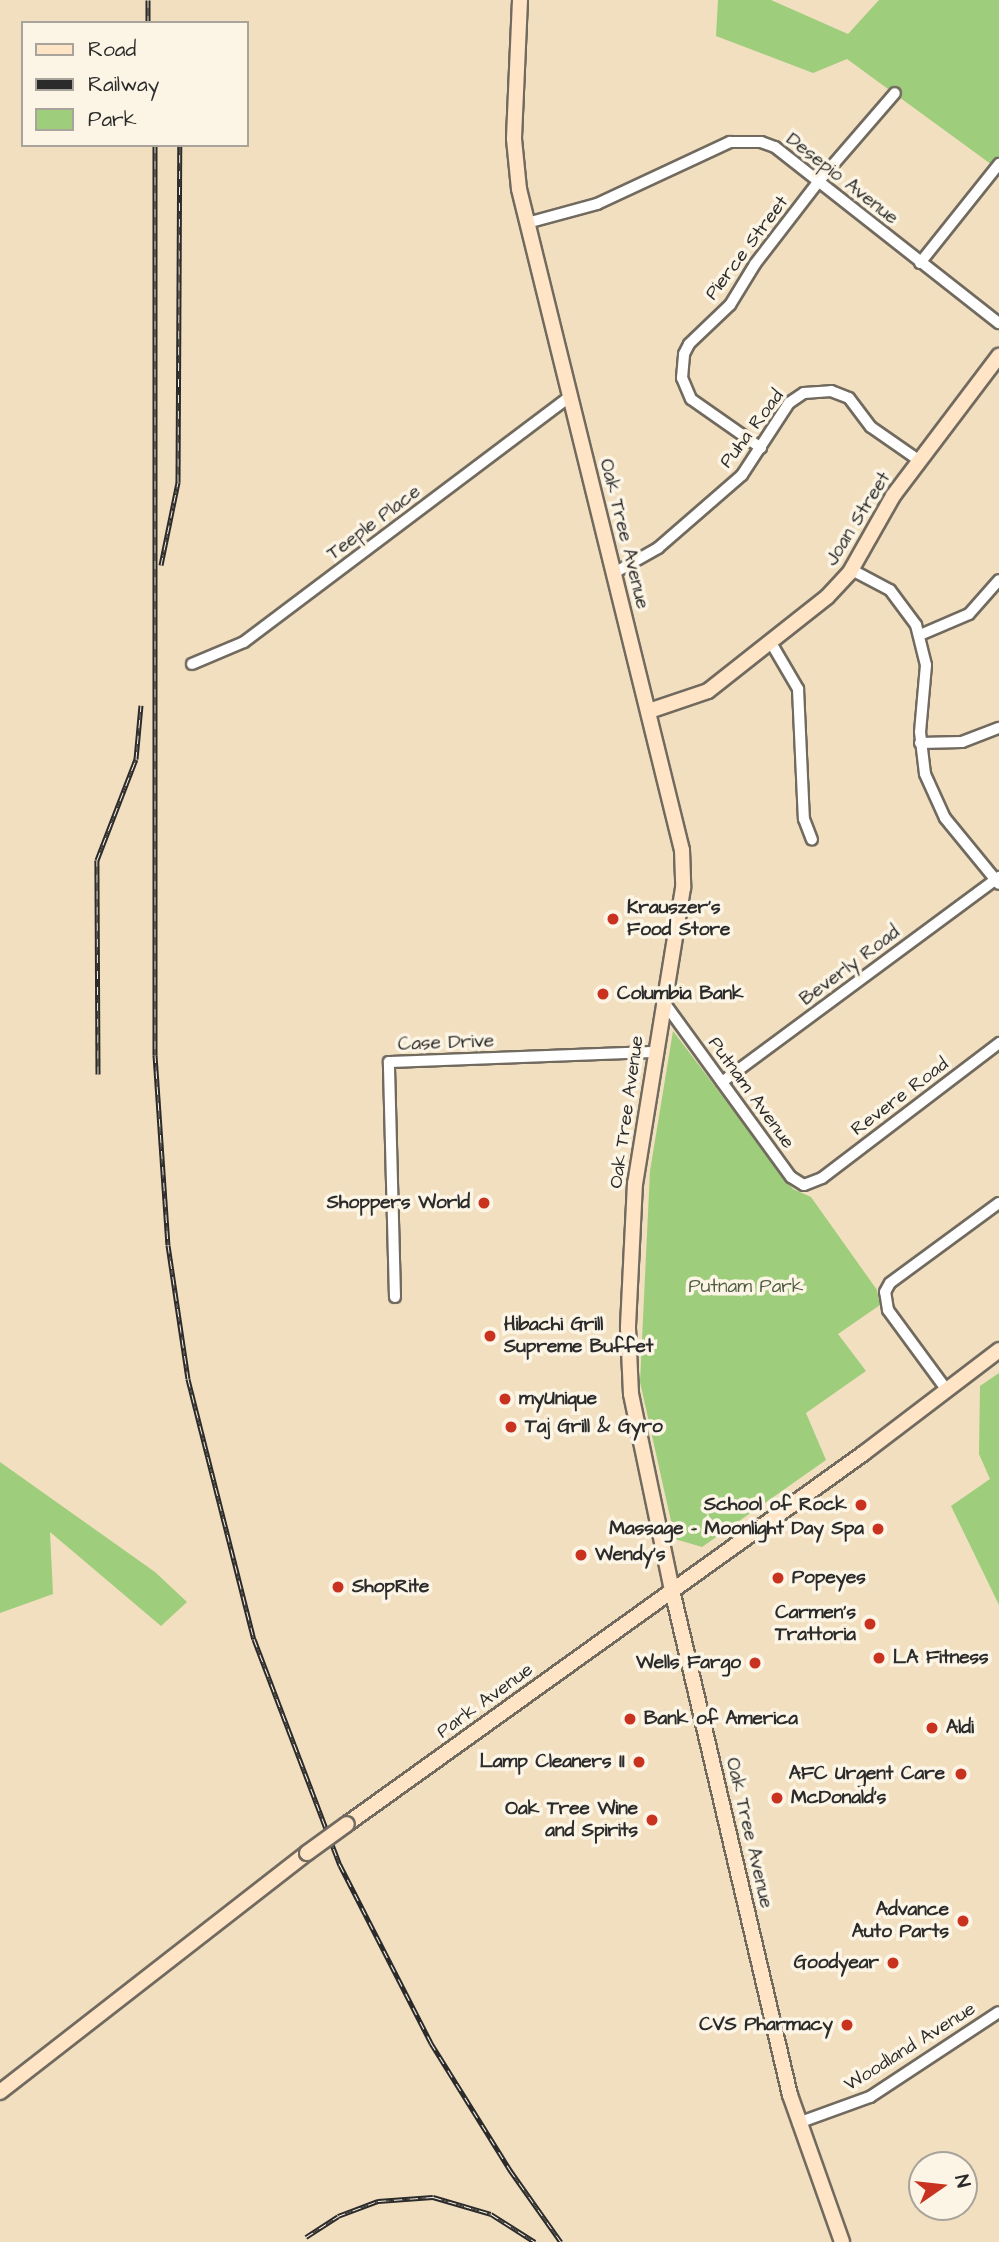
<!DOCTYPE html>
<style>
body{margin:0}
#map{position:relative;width:999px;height:2242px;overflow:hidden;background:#f2dfc0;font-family:"Architects Daughter",sans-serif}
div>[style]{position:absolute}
.green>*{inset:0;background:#9ecd7c}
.roads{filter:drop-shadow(2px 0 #716a5f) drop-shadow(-2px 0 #716a5f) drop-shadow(0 2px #716a5f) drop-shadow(0 -2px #716a5f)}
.street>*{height:10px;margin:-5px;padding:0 5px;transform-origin:5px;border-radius:5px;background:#fff}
.secondary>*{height:14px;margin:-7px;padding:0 7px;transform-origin:7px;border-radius:7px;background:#ffe4c6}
.rail>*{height:5px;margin-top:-2.5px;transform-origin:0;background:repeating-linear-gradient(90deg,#fcf5e5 0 8px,#2b2b2b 0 16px);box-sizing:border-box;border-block:2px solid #2b2b2b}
.bridges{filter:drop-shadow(2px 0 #716a5f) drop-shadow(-2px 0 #716a5f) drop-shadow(0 2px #716a5f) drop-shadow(0 -2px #716a5f)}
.secondary-bridge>*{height:14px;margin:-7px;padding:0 7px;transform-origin:7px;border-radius:7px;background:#ffe4c6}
.dots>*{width:19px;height:19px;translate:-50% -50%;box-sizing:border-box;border:4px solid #fcf5e5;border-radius:50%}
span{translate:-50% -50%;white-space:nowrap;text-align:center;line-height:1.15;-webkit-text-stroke:7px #fcf5e5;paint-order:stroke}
.street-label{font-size:19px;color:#2b2b2b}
.poi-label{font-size:19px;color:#2b2b2b;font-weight:700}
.left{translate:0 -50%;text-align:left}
.right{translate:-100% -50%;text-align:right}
.park-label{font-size:19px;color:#4e5c43}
.legend{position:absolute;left:21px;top:21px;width:228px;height:126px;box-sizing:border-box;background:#fcf5e5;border:2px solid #a8a49b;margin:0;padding:9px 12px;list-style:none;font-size:21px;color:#2b2b2b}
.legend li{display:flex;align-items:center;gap:14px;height:35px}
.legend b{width:35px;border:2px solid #a8a49b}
.north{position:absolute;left:908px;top:2151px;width:70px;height:70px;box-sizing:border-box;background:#fcf5e5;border:2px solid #a8a49b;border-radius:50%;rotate:76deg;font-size:19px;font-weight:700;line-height:28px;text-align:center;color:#2b2b2b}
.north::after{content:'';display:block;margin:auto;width:24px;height:32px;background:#c8321e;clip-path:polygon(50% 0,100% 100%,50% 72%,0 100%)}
</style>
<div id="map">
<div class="green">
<i style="clip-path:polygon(718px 0,771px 0,848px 34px,879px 0,999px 0,999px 170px,847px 59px,813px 73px,716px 36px)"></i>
<i style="clip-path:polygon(673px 1031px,793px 1189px,811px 1197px,877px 1290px,880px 1305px,838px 1334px,866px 1371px,806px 1413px,826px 1460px,702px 1547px,675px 1539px,640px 1382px,650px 1171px)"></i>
<i style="clip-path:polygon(999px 1373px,999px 1605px,951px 1506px,990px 1479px,979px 1454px,980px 1386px)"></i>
<i style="clip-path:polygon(0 1462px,155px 1572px,187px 1602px,161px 1626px,50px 1532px,53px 1594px,0 1613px)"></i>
</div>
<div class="roads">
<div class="street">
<i style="left:527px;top:223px;width:73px;rotate:-15.2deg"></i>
<i style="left:597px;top:204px;width:147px;rotate:-25deg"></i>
<i style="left:730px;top:142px;width:31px"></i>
<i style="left:761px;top:142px;width:15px;rotate:20deg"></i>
<i style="left:775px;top:147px;width:285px;rotate:38.2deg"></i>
<i style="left:920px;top:263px;width:127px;rotate:-51.4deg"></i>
<i style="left:761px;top:448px;width:85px;rotate:-145deg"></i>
<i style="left:691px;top:399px;width:23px;rotate:-113deg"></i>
<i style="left:682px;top:378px;width:24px;rotate:-85deg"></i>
<i style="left:684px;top:354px;width:11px;rotate:-63deg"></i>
<i style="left:689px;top:344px;width:57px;rotate:-43.6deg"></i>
<i style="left:730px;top:305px;width:48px;rotate:-58.6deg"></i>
<i style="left:755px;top:264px;width:105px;rotate:-52.4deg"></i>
<i style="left:819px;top:181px;width:116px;rotate:-49.2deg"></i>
<i style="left:852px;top:570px;width:43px;rotate:27.8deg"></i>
<i style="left:890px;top:590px;width:44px;rotate:53.4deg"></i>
<i style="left:916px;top:625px;width:41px;rotate:76deg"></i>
<i style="left:926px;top:665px;width:67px;rotate:95.1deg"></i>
<i style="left:920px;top:732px;width:42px;rotate:83.2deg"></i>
<i style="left:925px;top:774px;width:48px;rotate:65.6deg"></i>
<i style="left:945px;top:818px;width:85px;rotate:50.7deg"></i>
<i style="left:614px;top:573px;width:51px;rotate:-29.6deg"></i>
<i style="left:658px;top:548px;width:111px;rotate:-41deg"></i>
<i style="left:742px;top:475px;width:86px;rotate:-56.9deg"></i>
<i style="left:789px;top:403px;width:18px;rotate:-34deg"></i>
<i style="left:804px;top:393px;width:27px;rotate:-4deg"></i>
<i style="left:831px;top:391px;width:19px;rotate:21deg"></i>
<i style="left:849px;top:398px;width:36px;rotate:53deg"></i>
<i style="left:871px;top:427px;width:60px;rotate:34.8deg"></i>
<i style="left:920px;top:635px;width:53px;rotate:-23.2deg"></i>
<i style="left:969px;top:614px;width:45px;rotate:-48.6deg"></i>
<i style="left:770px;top:641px;width:56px;rotate:59.7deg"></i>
<i style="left:798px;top:689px;width:130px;rotate:87.4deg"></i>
<i style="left:804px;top:819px;width:22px;rotate:69deg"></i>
<i style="left:192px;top:664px;width:56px;rotate:-22.9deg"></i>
<i style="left:244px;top:642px;width:408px;rotate:-37deg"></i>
<i style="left:920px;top:743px;width:42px;rotate:-1.4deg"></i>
<i style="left:962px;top:742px;width:40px;rotate:-21deg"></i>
<i style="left:663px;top:1001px;width:218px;rotate:54deg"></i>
<i style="left:791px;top:1177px;width:15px;rotate:32deg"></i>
<i style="left:804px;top:1185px;width:19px;rotate:-21deg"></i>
<i style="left:822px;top:1178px;width:223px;rotate:-37.3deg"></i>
<i style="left:722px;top:1082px;width:345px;rotate:-36.5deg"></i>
<i style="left:395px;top:1297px;width:235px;rotate:-91.5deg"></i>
<i style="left:389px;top:1062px;width:265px;rotate:-2.2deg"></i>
<i style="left:946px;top:1389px;width:98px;rotate:-126.3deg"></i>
<i style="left:888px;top:1310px;width:18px;rotate:-99deg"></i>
<i style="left:885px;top:1292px;width:10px;rotate:-61deg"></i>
<i style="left:890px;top:1283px;width:135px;rotate:-36.3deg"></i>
<i style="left:798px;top:2123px;width:77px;rotate:-19.9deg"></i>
<i style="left:870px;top:2097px;width:154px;rotate:-33.4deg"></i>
</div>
<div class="secondary">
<i style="left:520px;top:0;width:139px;rotate:92.5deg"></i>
<i style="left:514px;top:139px;width:50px;rotate:84.3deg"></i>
<i style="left:519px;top:189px;width:681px;rotate:76.15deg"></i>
<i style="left:682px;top:850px;width:38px;rotate:88deg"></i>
<i style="left:683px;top:888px;width:299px;rotate:99.2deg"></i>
<i style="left:635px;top:1183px;width:145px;rotate:92.8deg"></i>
<i style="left:628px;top:1328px;width:66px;rotate:87.4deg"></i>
<i style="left:631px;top:1394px;width:200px;rotate:78.2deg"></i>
<i style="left:672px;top:1590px;width:519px;rotate:76.85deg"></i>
<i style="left:790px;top:2095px;width:156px;rotate:70.5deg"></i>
<i style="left:649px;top:711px;width:62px;rotate:-18.7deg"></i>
<i style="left:708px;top:691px;width:152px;rotate:-38.3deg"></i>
<i style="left:827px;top:597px;width:34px;rotate:-47deg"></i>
<i style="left:850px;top:572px;width:87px;rotate:-60.5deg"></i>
<i style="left:893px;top:496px;width:176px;rotate:-52.9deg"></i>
<i style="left:347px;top:1824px;width:636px;rotate:-35.66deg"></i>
<i style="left:864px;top:1453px;width:170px;rotate:-37.3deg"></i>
<i style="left:0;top:2092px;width:389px;rotate:-37.9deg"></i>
</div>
</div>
<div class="rail">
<i style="left:148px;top:23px;width:23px;rotate:-90deg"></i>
<i style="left:155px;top:145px;width:910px;rotate:90deg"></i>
<i style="left:155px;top:1055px;width:190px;rotate:86.1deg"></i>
<i style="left:168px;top:1245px;width:135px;rotate:81.5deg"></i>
<i style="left:188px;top:1379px;width:268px;rotate:75.8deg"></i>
<i style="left:254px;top:1639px;width:242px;rotate:69.2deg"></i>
<i style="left:340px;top:1865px;width:200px;rotate:62.9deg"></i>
<i style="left:431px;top:2043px;width:150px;rotate:58.1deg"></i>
<i style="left:510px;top:2170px;width:88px;rotate:54.7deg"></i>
<i style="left:161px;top:565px;width:85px;rotate:-78.4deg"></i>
<i style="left:178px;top:482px;width:337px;rotate:-89.7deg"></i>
<i style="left:98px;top:1074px;width:214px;rotate:-90.3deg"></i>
<i style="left:97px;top:860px;width:108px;rotate:-68.9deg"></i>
<i style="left:136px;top:759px;width:54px;rotate:-84.7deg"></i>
<i style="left:306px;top:2237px;width:38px;rotate:-33deg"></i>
<i style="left:338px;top:2216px;width:43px;rotate:-20.6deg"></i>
<i style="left:378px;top:2201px;width:55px;rotate:-4.2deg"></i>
<i style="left:433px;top:2197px;width:60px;rotate:16.3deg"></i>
<i style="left:491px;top:2214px;width:52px;rotate:32.5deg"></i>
</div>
<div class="bridges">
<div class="secondary-bridge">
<i style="left:307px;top:1853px;width:49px;rotate:-35.9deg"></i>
</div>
</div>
<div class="dots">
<i style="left:613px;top:919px;background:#c8321e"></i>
<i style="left:603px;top:994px;background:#c8321e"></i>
<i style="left:484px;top:1203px;background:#c8321e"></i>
<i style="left:490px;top:1336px;background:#c8321e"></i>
<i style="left:505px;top:1399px;background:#c8321e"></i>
<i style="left:511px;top:1427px;background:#c8321e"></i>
<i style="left:861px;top:1505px;background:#c8321e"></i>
<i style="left:878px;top:1529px;background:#c8321e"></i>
<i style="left:581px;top:1555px;background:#c8321e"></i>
<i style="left:778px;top:1578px;background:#c8321e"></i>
<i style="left:338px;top:1587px;background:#c8321e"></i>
<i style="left:870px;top:1624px;background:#c8321e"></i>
<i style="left:879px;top:1658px;background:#c8321e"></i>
<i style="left:755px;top:1663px;background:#c8321e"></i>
<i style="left:630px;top:1719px;background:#c8321e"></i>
<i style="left:932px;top:1728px;background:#c8321e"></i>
<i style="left:639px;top:1762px;background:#c8321e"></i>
<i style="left:961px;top:1774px;background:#c8321e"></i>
<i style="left:777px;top:1798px;background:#c8321e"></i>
<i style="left:652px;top:1820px;background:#c8321e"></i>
<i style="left:963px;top:1921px;background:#c8321e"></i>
<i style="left:893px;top:1963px;background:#c8321e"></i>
<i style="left:847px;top:2025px;background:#c8321e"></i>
</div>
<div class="street-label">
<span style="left:842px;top:179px;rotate:38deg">Desepio Avenue</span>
<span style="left:747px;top:248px;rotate:-53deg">Pierce Street</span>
<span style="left:752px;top:429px;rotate:-53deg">Puha Road</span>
<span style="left:858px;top:519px;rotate:-58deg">Joan Street</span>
<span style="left:374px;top:523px;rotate:-37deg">Teeple Place</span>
<span style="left:624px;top:534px;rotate:76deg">Oak Tree Avenue</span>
<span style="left:850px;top:966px;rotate:-37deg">Beverly Road</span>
<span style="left:446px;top:1043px;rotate:-2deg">Case Drive</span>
<span style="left:751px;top:1093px;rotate:54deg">Putnam Avenue</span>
<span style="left:900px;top:1097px;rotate:-37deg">Revere Road</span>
<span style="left:627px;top:1112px;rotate:-82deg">Oak Tree Avenue</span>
<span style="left:485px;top:1701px;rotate:-36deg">Park Avenue</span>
<span style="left:749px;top:1833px;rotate:77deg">Oak Tree Avenue</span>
<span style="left:910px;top:2047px;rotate:-32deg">Woodland Avenue</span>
</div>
<div class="poi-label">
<span class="left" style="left:627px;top:919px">Krauszer's<br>Food Store</span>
<span class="left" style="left:617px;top:994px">Columbia Bank</span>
<span class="right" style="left:470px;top:1203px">Shoppers World</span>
<span class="left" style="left:504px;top:1336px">Hibachi Grill<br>Supreme Buffet</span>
<span class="left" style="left:519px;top:1399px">myUnique</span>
<span class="left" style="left:525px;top:1427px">Taj Grill &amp; Gyro</span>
<span class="right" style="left:847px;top:1505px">School of Rock</span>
<span class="right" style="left:864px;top:1529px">Massage - Moonlight Day Spa</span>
<span class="left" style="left:595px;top:1555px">Wendy's</span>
<span class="left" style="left:792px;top:1578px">Popeyes</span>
<span class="left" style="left:352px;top:1587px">ShopRite</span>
<span class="right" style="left:856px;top:1624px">Carmen's<br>Trattoria</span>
<span class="left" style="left:893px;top:1658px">LA Fitness</span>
<span class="right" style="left:741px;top:1663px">Wells Fargo</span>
<span class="left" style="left:644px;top:1719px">Bank of America</span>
<span class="left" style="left:946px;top:1728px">Aldi</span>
<span class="right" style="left:625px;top:1762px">Lamp Cleaners II</span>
<span class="right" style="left:945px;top:1774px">AFC Urgent Care</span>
<span class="left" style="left:791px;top:1798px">McDonald's</span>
<span class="right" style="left:638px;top:1820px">Oak Tree Wine<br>and Spirits</span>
<span class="right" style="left:949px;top:1921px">Advance<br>Auto Parts</span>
<span class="right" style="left:879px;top:1963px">Goodyear</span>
<span class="right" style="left:833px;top:2025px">CVS Pharmacy</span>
</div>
<div class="park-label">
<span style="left:746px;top:1287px">Putnam Park</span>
</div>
<ul class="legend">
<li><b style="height:9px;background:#ffe4c6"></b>Road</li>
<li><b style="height:9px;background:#2b2b2b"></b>Railway</li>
<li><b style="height:19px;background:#9ecd7c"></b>Park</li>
</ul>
<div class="north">N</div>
</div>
